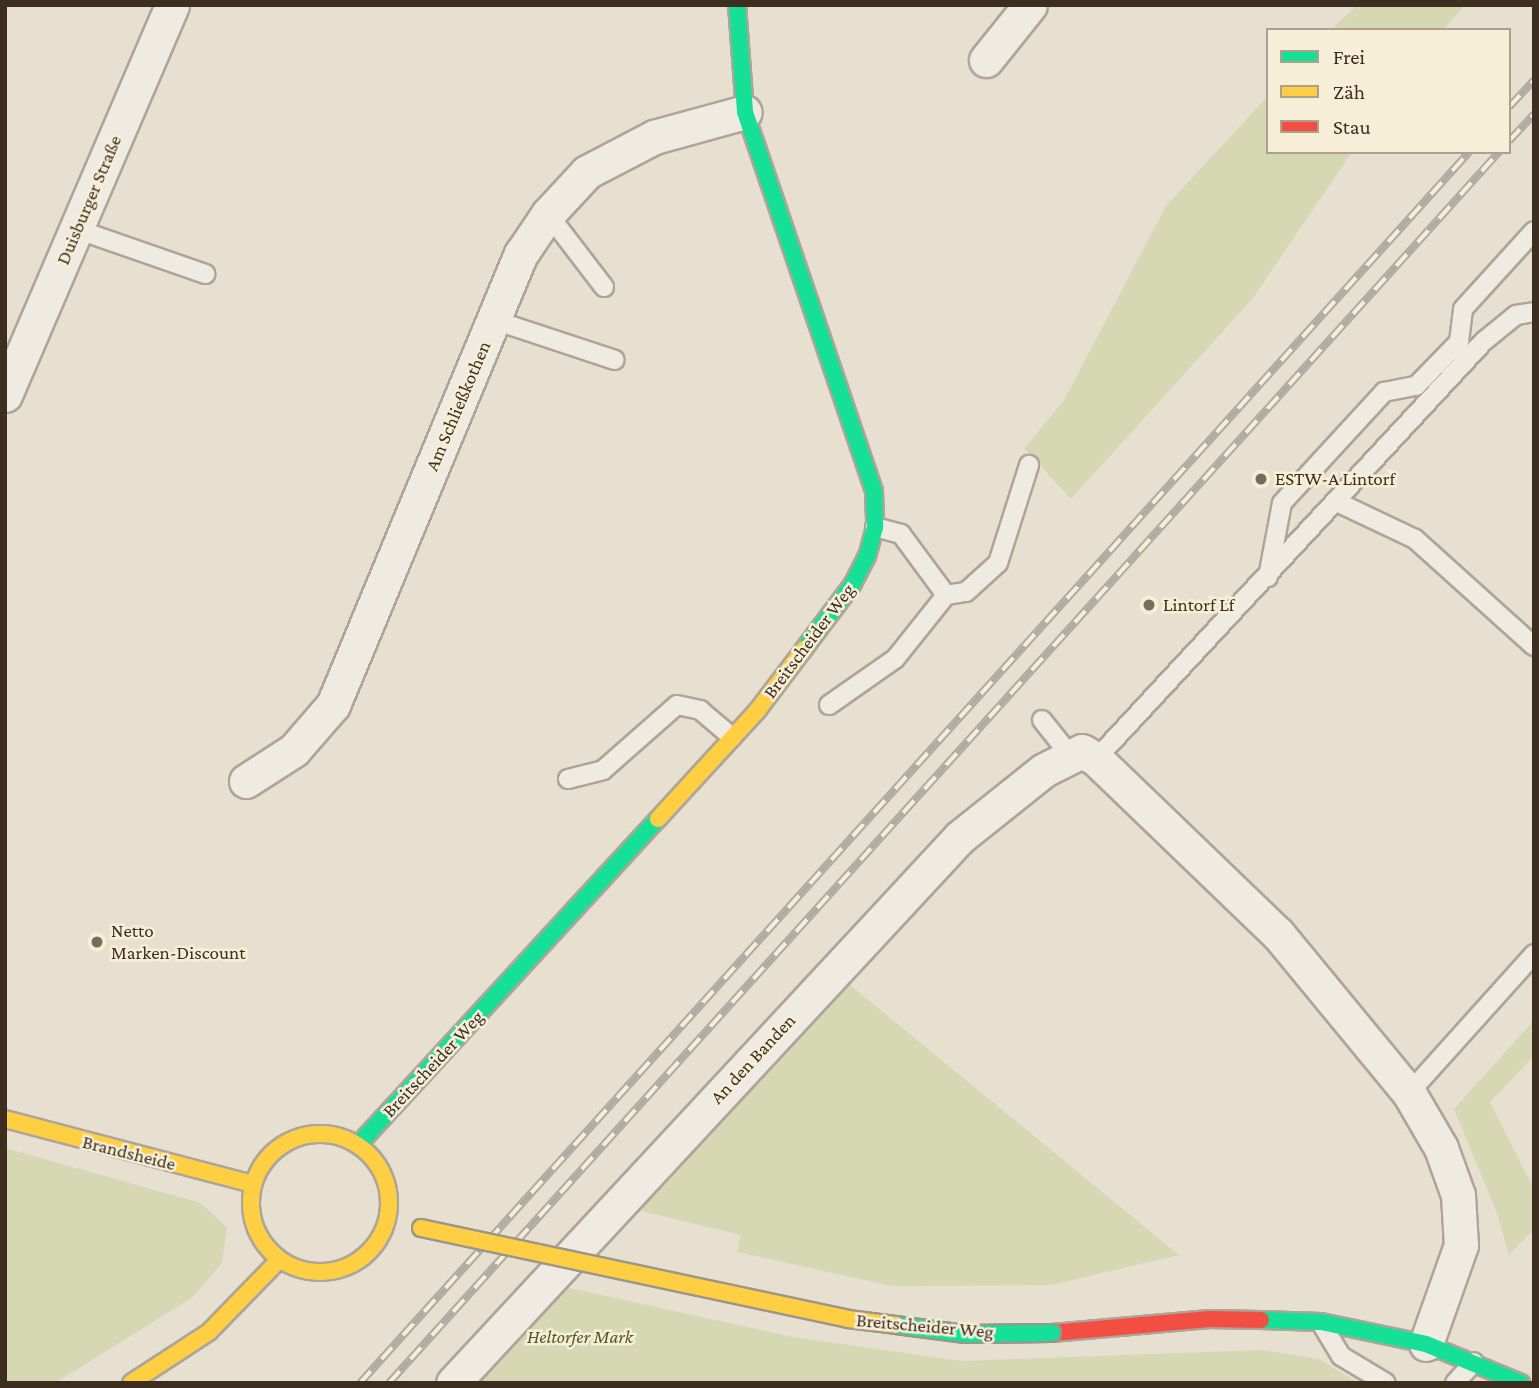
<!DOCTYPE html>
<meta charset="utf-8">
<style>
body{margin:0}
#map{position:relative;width:1539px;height:1388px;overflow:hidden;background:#e7e0d1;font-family:"Crimson Pro",serif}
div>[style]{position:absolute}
.green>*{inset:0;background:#d6d7b3}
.roads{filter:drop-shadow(2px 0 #ada599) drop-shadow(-2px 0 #ada599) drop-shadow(0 2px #ada599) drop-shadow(0 -2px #ada599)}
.lane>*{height:18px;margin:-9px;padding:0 9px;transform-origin:9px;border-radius:9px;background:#efebe3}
.street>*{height:33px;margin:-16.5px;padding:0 16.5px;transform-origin:16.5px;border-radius:16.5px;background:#efebe3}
.fast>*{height:16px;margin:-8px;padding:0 8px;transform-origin:8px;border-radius:8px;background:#16e098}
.slow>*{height:16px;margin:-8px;padding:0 8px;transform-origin:8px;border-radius:8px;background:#ffcf43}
.slow>.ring{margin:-8px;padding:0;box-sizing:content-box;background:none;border:16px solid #ffcf43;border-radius:50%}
.jam>*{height:16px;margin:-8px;padding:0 8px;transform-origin:8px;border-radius:8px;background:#f24e42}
.rail>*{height:8px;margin-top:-4px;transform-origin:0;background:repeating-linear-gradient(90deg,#f7eed8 0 16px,#afaaa2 0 32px);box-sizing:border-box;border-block:2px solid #afaaa2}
.bridges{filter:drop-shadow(2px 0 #9c958a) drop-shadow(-2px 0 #9c958a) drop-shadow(0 2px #9c958a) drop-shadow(0 -2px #9c958a)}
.fast-bridge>*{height:16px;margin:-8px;padding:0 8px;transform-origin:8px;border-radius:8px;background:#16e098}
.slow-bridge>*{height:16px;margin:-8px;padding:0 8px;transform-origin:8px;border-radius:8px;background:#ffcf43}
.dots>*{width:19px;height:19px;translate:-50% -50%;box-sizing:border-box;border:4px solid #f7eed8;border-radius:50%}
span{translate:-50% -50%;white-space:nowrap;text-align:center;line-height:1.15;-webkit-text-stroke:5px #f7eed8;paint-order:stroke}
.street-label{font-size:19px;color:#3d2e20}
.poi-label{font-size:19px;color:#3d2e20}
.left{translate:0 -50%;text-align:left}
.park-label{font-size:19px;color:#4d5a26;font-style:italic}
.frame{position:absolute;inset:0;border:7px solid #3d2e20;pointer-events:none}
.legend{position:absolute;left:1266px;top:28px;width:245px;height:126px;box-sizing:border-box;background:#f7eed8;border:2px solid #ada18e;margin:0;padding:9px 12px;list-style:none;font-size:21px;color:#3d2e20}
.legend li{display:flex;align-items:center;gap:14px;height:35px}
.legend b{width:35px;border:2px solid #ada18e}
</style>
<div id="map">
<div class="green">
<i style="clip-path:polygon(1357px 5px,1465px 5px,1443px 30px,1331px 30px)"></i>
<i style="clip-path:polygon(1268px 96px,1268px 152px,1352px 152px,1253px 298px,1071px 499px,1024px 448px,1063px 402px,1166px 206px)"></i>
<i style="clip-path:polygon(844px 980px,1179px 1255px,1051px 1285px,892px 1286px,737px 1252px,741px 1235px,629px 1208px)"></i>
<i style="clip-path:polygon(1534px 1020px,1534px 1056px,1490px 1102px,1534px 1189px,1534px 1229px,1509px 1255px,1497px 1213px,1454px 1109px)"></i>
<i style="clip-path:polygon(5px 1148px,201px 1203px,227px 1228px,222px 1263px,193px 1297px,55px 1383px,5px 1383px)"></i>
<i style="clip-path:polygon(565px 1287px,793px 1337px,961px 1361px,1262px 1350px,1319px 1359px,1358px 1383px,476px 1383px)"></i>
</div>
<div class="roads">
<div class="lane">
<i style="left:548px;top:214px;width:92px;rotate:52.5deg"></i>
<i style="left:76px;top:229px;width:137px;rotate:19.2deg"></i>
<i style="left:494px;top:320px;width:127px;rotate:18.3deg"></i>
<i style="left:1337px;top:502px;width:86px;rotate:25.4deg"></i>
<i style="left:1415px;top:539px;width:160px;rotate:42deg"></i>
<i style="left:875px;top:527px;width:27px;rotate:15deg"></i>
<i style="left:901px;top:534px;width:76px;rotate:53.6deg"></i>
<i style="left:946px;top:595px;width:20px;rotate:-9deg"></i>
<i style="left:966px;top:592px;width:43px;rotate:-42.2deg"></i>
<i style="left:998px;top:563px;width:103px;rotate:-72.4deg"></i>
<i style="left:1268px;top:577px;width:75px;rotate:-79.3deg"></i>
<i style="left:1282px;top:503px;width:151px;rotate:-47.4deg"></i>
<i style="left:1384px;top:392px;width:33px;rotate:-11deg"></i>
<i style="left:1416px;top:386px;width:62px;rotate:-45.7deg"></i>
<i style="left:1459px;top:342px;width:33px;rotate:-83deg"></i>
<i style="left:1463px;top:309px;width:105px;rotate:-47.7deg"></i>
<i style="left:829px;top:705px;width:80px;rotate:-34.9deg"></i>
<i style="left:895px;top:659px;width:82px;rotate:-51.4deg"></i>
<i style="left:1042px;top:720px;width:43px;rotate:51.5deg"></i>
<i style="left:1096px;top:759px;width:570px;rotate:-47.13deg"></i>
<i style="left:1484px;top:341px;width:41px;rotate:-39.1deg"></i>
<i style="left:1516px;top:315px;width:18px;rotate:-9deg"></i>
<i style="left:568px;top:779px;width:36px;rotate:-14deg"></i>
<i style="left:603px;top:770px;width:98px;rotate:-41.3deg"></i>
<i style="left:677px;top:705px;width:24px;rotate:12deg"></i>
<i style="left:700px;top:710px;width:42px;rotate:40.2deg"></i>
<i style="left:1409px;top:1093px;width:187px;rotate:-48deg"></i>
<i style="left:1323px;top:1326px;width:35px;rotate:59deg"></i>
<i style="left:1341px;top:1356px;width:52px;rotate:31deg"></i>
<i style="left:1455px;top:1383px;width:28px;rotate:-48deg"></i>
</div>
<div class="street">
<i style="left:986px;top:60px;width:70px;rotate:-51.3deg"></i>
<i style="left:5px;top:395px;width:424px;rotate:-66.8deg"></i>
<i style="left:246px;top:781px;width:57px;rotate:-32.9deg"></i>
<i style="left:294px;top:750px;width:60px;rotate:-49.1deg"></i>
<i style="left:333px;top:705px;width:489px;rotate:-67.4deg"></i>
<i style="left:521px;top:254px;width:48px;rotate:-56deg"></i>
<i style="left:548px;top:214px;width:57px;rotate:-47.1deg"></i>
<i style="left:587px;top:172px;width:76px;rotate:-27.6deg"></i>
<i style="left:654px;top:137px;width:94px;rotate:-15.4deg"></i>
<i style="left:453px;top:1383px;width:745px;rotate:-47.12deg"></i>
<i style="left:960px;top:837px;width:107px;rotate:-38.6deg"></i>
<i style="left:1044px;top:770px;width:42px;rotate:-26.6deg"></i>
<i style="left:1082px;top:751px;width:16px;rotate:30deg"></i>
<i style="left:1096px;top:759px;width:252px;rotate:43.9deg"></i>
<i style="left:1278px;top:934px;width:206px;rotate:50.5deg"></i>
<i style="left:1409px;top:1093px;width:64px;rotate:59.8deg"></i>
<i style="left:1441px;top:1148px;width:50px;rotate:70.1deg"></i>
<i style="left:1458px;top:1195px;width:50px;rotate:86.6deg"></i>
<i style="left:1461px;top:1245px;width:105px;rotate:109.5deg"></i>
</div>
<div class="fast">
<i style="left:737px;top:5px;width:107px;rotate:85.7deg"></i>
<i style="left:745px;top:112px;width:400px;rotate:71.2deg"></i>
<i style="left:874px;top:491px;width:36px;rotate:88deg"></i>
<i style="left:875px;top:527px;width:30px;rotate:105deg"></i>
<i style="left:867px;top:556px;width:33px;rotate:117deg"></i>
<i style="left:852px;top:585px;width:80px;rotate:126.9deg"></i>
<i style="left:358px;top:1145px;width:443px;rotate:-47.4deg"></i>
<i style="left:1261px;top:1320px;width:60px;rotate:1.9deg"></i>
<i style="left:1321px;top:1322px;width:107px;rotate:11.8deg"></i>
<i style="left:1426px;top:1344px;width:103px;rotate:22.3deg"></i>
</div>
<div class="slow">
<i style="left:658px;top:819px;width:147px;rotate:-47.5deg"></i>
<i style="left:757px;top:711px;width:78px;rotate:-52.8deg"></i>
<i style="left:5px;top:1119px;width:255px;rotate:14.7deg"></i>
<i class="ring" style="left:251px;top:1134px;width:122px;height:122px"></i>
<i style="left:131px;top:1383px;width:93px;rotate:-33.2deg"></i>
<i style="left:209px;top:1332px;width:100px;rotate:-45.8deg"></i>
</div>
<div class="jam">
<i style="left:1052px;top:1333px;width:158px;rotate:-5.1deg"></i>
<i style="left:1209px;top:1319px;width:52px;rotate:1.1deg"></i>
</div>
</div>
<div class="rail">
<i style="left:1509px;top:107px;width:37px;rotate:-47deg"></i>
<i style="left:1509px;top:141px;width:37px;rotate:-47deg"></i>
<i style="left:360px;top:1383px;width:1657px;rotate:-47.98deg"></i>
<i style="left:389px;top:1383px;width:1658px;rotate:-47.96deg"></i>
</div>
<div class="bridges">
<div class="fast-bridge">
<i style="left:896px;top:1325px;width:70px;rotate:7.4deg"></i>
<i style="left:965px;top:1334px;width:87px;rotate:-0.7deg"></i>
</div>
<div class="slow-bridge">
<i style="left:421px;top:1228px;width:437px;rotate:12deg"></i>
<i style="left:848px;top:1319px;width:48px;rotate:7.1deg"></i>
</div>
</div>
<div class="dots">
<i style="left:1261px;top:479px;background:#786c5e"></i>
<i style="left:1149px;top:605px;background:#786c5e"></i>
<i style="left:97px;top:942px;background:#786c5e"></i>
</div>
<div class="street-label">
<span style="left:89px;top:200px;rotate:-67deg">Duisburger Straße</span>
<span style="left:458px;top:406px;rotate:-67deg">Am Schließkothen</span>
<span style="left:809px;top:641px;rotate:-53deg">Breitscheider Weg</span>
<span style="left:753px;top:1059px;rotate:-47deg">An den Banden</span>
<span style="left:433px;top:1064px;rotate:-47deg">Breitscheider Weg</span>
<span style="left:129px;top:1153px;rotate:14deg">Brandsheide</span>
<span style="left:925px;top:1326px;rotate:5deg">Breitscheider Weg</span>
</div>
<div class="poi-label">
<span class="left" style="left:1275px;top:479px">ESTW-A Lintorf</span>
<span class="left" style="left:1163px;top:605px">Lintorf Lf</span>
<span class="left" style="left:111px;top:942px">Netto<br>Marken-Discount</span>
</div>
<div class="park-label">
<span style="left:580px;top:1337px">Heltorfer Mark</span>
</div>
<div class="frame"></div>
<ul class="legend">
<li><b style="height:9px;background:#16e098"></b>Frei</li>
<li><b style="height:9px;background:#ffcf43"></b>Zäh</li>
<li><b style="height:9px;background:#f24e42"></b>Stau</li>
</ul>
</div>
